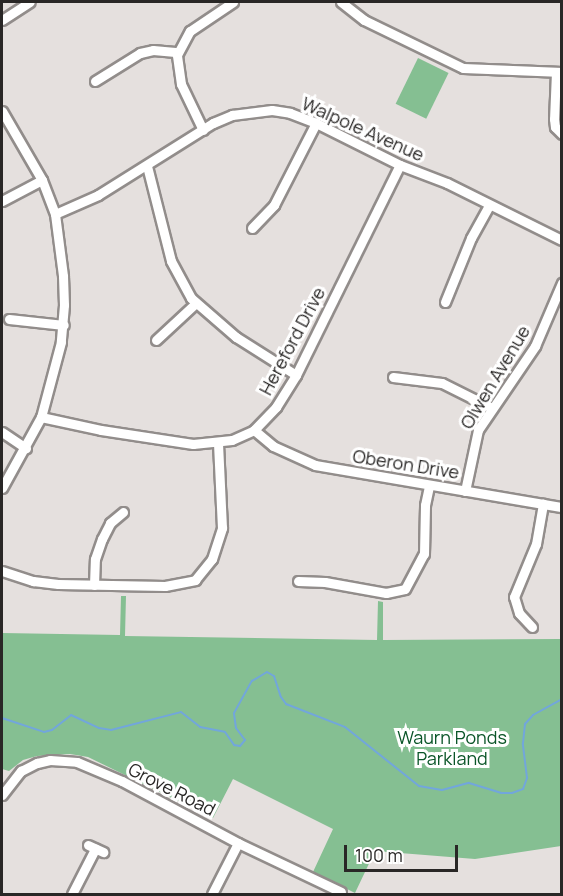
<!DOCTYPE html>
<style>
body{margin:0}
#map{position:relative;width:563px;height:896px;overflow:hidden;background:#e5e0de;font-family:Manrope,sans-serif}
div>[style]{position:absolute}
.green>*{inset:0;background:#85bf92;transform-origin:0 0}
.stream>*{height:2px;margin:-1px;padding:0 1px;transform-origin:1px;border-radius:1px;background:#72a6dc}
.roads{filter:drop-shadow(2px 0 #928d8b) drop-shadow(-2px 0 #928d8b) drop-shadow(0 2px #928d8b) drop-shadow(0 -2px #928d8b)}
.minor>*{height:9px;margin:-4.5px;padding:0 4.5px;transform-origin:4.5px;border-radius:4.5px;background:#fff}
span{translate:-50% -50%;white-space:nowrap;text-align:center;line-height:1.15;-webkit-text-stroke:6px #fff;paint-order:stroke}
.street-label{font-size:18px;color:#292726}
.park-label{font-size:18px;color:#0a5528}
.frame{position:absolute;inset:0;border:3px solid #292726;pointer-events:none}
.scale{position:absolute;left:344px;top:845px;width:114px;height:27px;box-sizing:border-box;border:3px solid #292726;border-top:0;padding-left:8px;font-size:18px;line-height:21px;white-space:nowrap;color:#292726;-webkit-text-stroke:4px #fff;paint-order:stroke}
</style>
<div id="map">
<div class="green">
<i style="left:418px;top:58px;width:34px;height:51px;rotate:26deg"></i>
<i style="clip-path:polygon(121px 596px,126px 596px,125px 636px,377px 640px,378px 601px,383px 602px,383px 640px,561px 639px,561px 846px,475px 859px,375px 851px,355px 893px,313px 872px,333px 829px,233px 779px,213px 818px,88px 757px,70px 754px,37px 756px,23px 760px,9px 771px,2px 769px,2px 633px,120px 635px)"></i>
</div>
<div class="stream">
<i style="left:2px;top:718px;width:44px;rotate:18.4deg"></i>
<i style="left:44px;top:732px;width:8px;rotate:-14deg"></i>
<i style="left:52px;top:730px;width:24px;rotate:-38deg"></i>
<i style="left:71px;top:715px;width:31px;rotate:25deg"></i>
<i style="left:99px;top:728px;width:12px;rotate:9deg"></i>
<i style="left:111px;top:730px;width:72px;rotate:-14.4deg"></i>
<i style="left:181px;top:712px;width:24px;rotate:38deg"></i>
<i style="left:200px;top:727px;width:25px;rotate:11deg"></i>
<i style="left:225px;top:732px;width:16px;rotate:55deg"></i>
<i style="left:234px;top:745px;width:6px;rotate:9deg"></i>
<i style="left:240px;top:746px;width:8px;rotate:-50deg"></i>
<i style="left:245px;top:740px;width:15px;rotate:-127deg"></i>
<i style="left:236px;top:728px;width:15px;rotate:-98deg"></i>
<i style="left:234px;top:713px;width:37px;rotate:-61deg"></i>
<i style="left:252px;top:681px;width:17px;rotate:-31deg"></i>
<i style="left:267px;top:672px;width:8px;rotate:30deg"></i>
<i style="left:274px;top:676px;width:22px;rotate:72deg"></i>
<i style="left:281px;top:697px;width:9px;rotate:54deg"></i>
<i style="left:286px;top:704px;width:63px;rotate:21.3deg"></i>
<i style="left:345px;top:727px;width:95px;rotate:38.6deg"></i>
<i style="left:419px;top:786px;width:23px;rotate:10deg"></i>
<i style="left:442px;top:790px;width:28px;rotate:-15deg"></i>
<i style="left:469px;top:783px;width:34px;rotate:17deg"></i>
<i style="left:501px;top:793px;width:11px"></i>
<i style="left:512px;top:793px;width:12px;rotate:-20deg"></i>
<i style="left:523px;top:789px;width:12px;rotate:-70deg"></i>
<i style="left:527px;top:778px;width:35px;rotate:-97deg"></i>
<i style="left:523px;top:743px;width:19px;rotate:-84deg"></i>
<i style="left:525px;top:724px;width:12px;rotate:-48deg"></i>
<i style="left:533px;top:715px;width:33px;rotate:-29deg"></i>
</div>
<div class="roads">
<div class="minor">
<i style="left:341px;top:2px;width:29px;rotate:38deg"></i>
<i style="left:364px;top:20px;width:110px;rotate:25.9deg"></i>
<i style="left:463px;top:68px;width:99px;rotate:2.3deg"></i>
<i style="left:2px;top:20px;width:33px;rotate:-33deg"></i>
<i style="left:556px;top:72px;width:47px;rotate:92.4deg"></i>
<i style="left:554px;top:119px;width:8px;rotate:83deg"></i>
<i style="left:555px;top:127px;width:10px;rotate:45deg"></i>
<i style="left:95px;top:81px;width:53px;rotate:-31.9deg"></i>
<i style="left:140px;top:53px;width:13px;rotate:-13deg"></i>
<i style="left:153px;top:50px;width:25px;rotate:5deg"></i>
<i style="left:2px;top:111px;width:80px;rotate:59.9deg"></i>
<i style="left:42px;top:180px;width:36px;rotate:69deg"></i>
<i style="left:55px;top:214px;width:63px;rotate:82.6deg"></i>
<i style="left:63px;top:276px;width:29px;rotate:88deg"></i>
<i style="left:64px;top:305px;width:37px;rotate:95deg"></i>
<i style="left:61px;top:342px;width:78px;rotate:104.9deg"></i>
<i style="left:41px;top:417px;width:81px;rotate:118.8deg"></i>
<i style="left:203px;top:130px;width:51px;rotate:-115.6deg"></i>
<i style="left:181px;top:84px;width:29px;rotate:-98deg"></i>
<i style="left:177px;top:55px;width:27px;rotate:-62deg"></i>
<i style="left:190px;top:31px;width:52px;rotate:-34deg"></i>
<i style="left:147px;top:166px;width:98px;rotate:75.8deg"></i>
<i style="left:171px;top:261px;width:42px;rotate:61.6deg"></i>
<i style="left:191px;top:298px;width:60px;rotate:40.9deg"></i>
<i style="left:236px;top:337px;width:71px;rotate:32.3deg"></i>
<i style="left:2px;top:201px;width:45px;rotate:-27.7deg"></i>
<i style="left:55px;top:214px;width:47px;rotate:-23.8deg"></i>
<i style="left:98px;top:195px;width:136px;rotate:-32.1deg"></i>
<i style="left:213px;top:123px;width:21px;rotate:-23deg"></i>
<i style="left:232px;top:115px;width:40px;rotate:-7.1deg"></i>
<i style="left:272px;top:110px;width:18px;rotate:9deg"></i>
<i style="left:290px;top:113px;width:28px;rotate:21deg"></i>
<i style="left:316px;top:123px;width:94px;rotate:26.6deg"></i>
<i style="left:400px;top:165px;width:50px;rotate:21deg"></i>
<i style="left:447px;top:183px;width:128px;rotate:26.4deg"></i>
<i style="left:252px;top:228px;width:32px;rotate:-46deg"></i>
<i style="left:274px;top:205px;width:92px;rotate:-62.9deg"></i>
<i style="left:445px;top:302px;width:69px;rotate:-67.9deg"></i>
<i style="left:471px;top:238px;width:38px;rotate:-61deg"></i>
<i style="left:9px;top:319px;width:55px;rotate:6.2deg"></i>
<i style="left:156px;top:340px;width:54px;rotate:-42.8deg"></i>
<i style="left:393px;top:377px;width:49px;rotate:7deg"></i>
<i style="left:442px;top:383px;width:56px;rotate:26.6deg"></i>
<i style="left:41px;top:417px;width:61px;rotate:12.2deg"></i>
<i style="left:101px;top:430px;width:93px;rotate:8.7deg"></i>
<i style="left:193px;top:444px;width:39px;rotate:-6deg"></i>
<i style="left:232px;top:440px;width:24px;rotate:-24deg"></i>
<i style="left:254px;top:430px;width:32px;rotate:-46deg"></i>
<i style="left:276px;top:407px;width:38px;rotate:-58deg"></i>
<i style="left:296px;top:375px;width:234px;rotate:-63.7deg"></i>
<i style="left:254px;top:430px;width:25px;rotate:40deg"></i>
<i style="left:273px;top:446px;width:46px;rotate:24.3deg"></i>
<i style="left:315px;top:465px;width:251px;rotate:9.7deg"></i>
<i style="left:2px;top:432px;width:29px;rotate:34deg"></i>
<i style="left:465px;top:491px;width:62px;rotate:-78deg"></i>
<i style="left:478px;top:430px;width:102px;rotate:-55.8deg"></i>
<i style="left:535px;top:346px;width:69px;rotate:-66.8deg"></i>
<i style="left:2px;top:571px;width:33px;rotate:18deg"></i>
<i style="left:33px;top:581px;width:25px;rotate:7deg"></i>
<i style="left:58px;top:584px;width:107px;rotate:1.1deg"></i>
<i style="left:165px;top:586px;width:31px;rotate:-11deg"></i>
<i style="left:195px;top:580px;width:27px;rotate:-51deg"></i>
<i style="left:212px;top:559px;width:33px;rotate:-72deg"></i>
<i style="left:222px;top:528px;width:85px;rotate:-92.7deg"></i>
<i style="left:298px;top:581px;width:27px;rotate:2deg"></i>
<i style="left:325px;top:582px;width:62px;rotate:10.2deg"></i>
<i style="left:386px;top:593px;width:19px;rotate:-12deg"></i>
<i style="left:405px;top:589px;width:40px;rotate:-62deg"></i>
<i style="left:424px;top:554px;width:49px;rotate:-88.8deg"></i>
<i style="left:425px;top:505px;width:19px;rotate:-78deg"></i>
<i style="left:94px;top:585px;width:26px;rotate:-88deg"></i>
<i style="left:95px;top:559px;width:21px;rotate:-71deg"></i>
<i style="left:102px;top:539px;width:18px;rotate:-63deg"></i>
<i style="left:110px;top:523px;width:17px;rotate:-40deg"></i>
<i style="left:532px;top:627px;width:19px;rotate:-133deg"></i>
<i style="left:519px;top:613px;width:17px;rotate:-107deg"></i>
<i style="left:514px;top:597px;width:57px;rotate:-67.5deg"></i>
<i style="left:536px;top:544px;width:41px;rotate:-80.1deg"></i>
<i style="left:2px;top:795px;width:31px;rotate:-52deg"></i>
<i style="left:21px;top:771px;width:18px;rotate:-27deg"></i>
<i style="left:37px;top:763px;width:13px;rotate:-13deg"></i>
<i style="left:50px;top:760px;width:27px;rotate:4deg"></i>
<i style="left:77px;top:762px;width:49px;rotate:22.9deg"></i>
<i style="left:122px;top:781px;width:132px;rotate:28.1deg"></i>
<i style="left:238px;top:843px;width:114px;rotate:25.4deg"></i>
<i style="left:88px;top:845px;width:17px;rotate:25deg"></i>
<i style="left:72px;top:894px;width:51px;rotate:-62.9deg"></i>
<i style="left:212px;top:894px;width:57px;rotate:-63deg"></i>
</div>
</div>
<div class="street-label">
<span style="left:363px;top:129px;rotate:24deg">Walpole Avenue</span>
<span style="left:292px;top:341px;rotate:-62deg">Hereford Drive</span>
<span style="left:495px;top:377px;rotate:-59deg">Olwen Avenue</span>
<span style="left:406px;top:464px;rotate:9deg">Oberon Drive</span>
<span style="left:172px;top:789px;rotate:27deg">Grove Road</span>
</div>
<div class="park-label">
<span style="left:452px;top:748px">Waurn Ponds<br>Parkland</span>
</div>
<div class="frame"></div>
<div class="scale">100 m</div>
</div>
